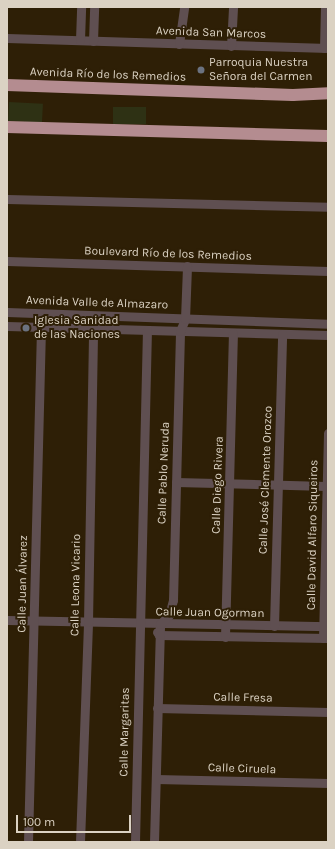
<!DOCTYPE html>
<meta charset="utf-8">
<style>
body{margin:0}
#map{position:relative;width:335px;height:849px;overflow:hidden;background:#2e1f06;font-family:Karla,sans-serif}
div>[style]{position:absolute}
.green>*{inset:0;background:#2e3114;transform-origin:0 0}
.minor>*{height:9px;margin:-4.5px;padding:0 4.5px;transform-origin:4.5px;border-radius:4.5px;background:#5f4f51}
.highway>*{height:12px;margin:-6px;padding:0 6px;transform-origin:6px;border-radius:6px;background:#b48c90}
.dots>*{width:11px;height:11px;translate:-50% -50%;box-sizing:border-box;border:2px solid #2e1f06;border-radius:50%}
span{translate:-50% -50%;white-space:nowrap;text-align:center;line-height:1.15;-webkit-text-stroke:4px #2e1f06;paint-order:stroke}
.street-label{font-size:12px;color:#dbd2c3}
.poi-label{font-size:12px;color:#dbd2c3}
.left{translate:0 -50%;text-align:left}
.frame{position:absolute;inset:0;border:8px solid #dbd2c3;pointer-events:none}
.scale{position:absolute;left:16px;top:815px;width:115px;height:18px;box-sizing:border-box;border:2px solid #dbd2c3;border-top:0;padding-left:5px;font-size:12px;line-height:14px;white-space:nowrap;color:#dbd2c3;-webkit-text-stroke:3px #2e1f06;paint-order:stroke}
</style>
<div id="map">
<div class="green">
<i style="left:9px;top:102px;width:34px;height:19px;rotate:3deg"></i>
<i style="left:113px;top:107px;width:33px;height:17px"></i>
</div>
<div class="minor">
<i style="left:7px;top:38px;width:321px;rotate:1.8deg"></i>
<i style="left:80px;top:40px;width:33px;rotate:-88deg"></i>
<i style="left:93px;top:41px;width:34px;rotate:-88deg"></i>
<i style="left:179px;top:44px;width:37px;rotate:-82deg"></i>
<i style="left:231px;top:46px;width:39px;rotate:-87deg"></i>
<i style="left:324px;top:48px;width:41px;rotate:-88.6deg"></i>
<i style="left:7px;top:199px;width:321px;rotate:1.4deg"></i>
<i style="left:7px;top:261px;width:321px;rotate:1.8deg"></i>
<i style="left:7px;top:312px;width:321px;rotate:2.1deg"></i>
<i style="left:7px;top:326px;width:321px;rotate:1.6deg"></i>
<i style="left:176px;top:482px;width:150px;rotate:1.5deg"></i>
<i style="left:7px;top:620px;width:321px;rotate:1.1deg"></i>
<i style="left:274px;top:626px;width:292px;rotate:-88.4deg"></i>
<i style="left:157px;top:632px;width:4px;rotate:56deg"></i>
<i style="left:159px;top:635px;width:169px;rotate:1deg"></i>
<i style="left:225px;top:637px;width:304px;rotate:-88.5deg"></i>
<i style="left:323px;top:638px;width:205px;rotate:-88.6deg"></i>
<i style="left:157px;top:708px;width:171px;rotate:1.3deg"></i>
<i style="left:156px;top:779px;width:172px;rotate:1.3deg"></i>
<i style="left:28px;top:842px;width:515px;rotate:-88.55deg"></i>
<i style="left:80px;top:842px;width:220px;rotate:-87.9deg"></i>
<i style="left:88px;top:622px;width:293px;rotate:-89deg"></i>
<i style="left:135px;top:842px;width:512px;rotate:-88.66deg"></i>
<i style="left:154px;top:842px;width:218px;rotate:-88.4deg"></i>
<i style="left:160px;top:624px;width:13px;rotate:-45deg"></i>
<i style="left:169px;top:615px;width:16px;rotate:-75deg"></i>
<i style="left:173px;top:600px;width:269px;rotate:-88.5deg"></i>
<i style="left:180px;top:331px;width:13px;rotate:-67deg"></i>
<i style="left:185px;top:319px;width:53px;rotate:-87.8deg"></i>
</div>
<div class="highway">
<i style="left:7px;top:85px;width:286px;rotate:2deg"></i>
<i style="left:293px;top:95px;width:35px;rotate:-3deg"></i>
<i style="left:7px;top:127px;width:321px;rotate:1.6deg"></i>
</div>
<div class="dots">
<i style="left:201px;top:70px;background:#6b7280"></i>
<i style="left:26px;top:328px;background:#6b7280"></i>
</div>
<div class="street-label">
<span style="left:211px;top:33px;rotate:2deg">Avenida San Marcos</span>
<span style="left:108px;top:75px;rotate:2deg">Avenida Río de los Remedios</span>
<span style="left:168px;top:254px;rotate:2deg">Boulevard Río de los Remedios</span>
<span style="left:97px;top:303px;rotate:2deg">Avenida Valle de Almazaro</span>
<span style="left:164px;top:473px;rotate:-88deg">Calle Pablo Neruda</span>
<span style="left:266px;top:480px;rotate:-88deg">Calle José Clemente Orozco</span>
<span style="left:218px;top:485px;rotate:-88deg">Calle Diego Rivera</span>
<span style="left:313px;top:535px;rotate:-89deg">Calle David Alfaro Siqueiros</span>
<span style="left:23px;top:584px;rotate:-89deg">Calle Juan Álvarez</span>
<span style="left:76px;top:585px;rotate:-89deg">Calle Leona Vicario</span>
<span style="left:210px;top:613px;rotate:1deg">Calle Juan Ogorman</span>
<span style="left:243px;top:698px;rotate:1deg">Calle Fresa</span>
<span style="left:125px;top:732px;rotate:-89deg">Calle Margaritas</span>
<span style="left:242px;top:769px;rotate:2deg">Calle Ciruela</span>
</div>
<div class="poi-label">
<span class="left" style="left:209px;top:70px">Parroquia Nuestra<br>Señora del Carmen</span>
<span class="left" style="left:34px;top:328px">Iglesia Sanidad<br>de las Naciones</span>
</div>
<div class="frame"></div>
<div class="scale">100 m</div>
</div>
